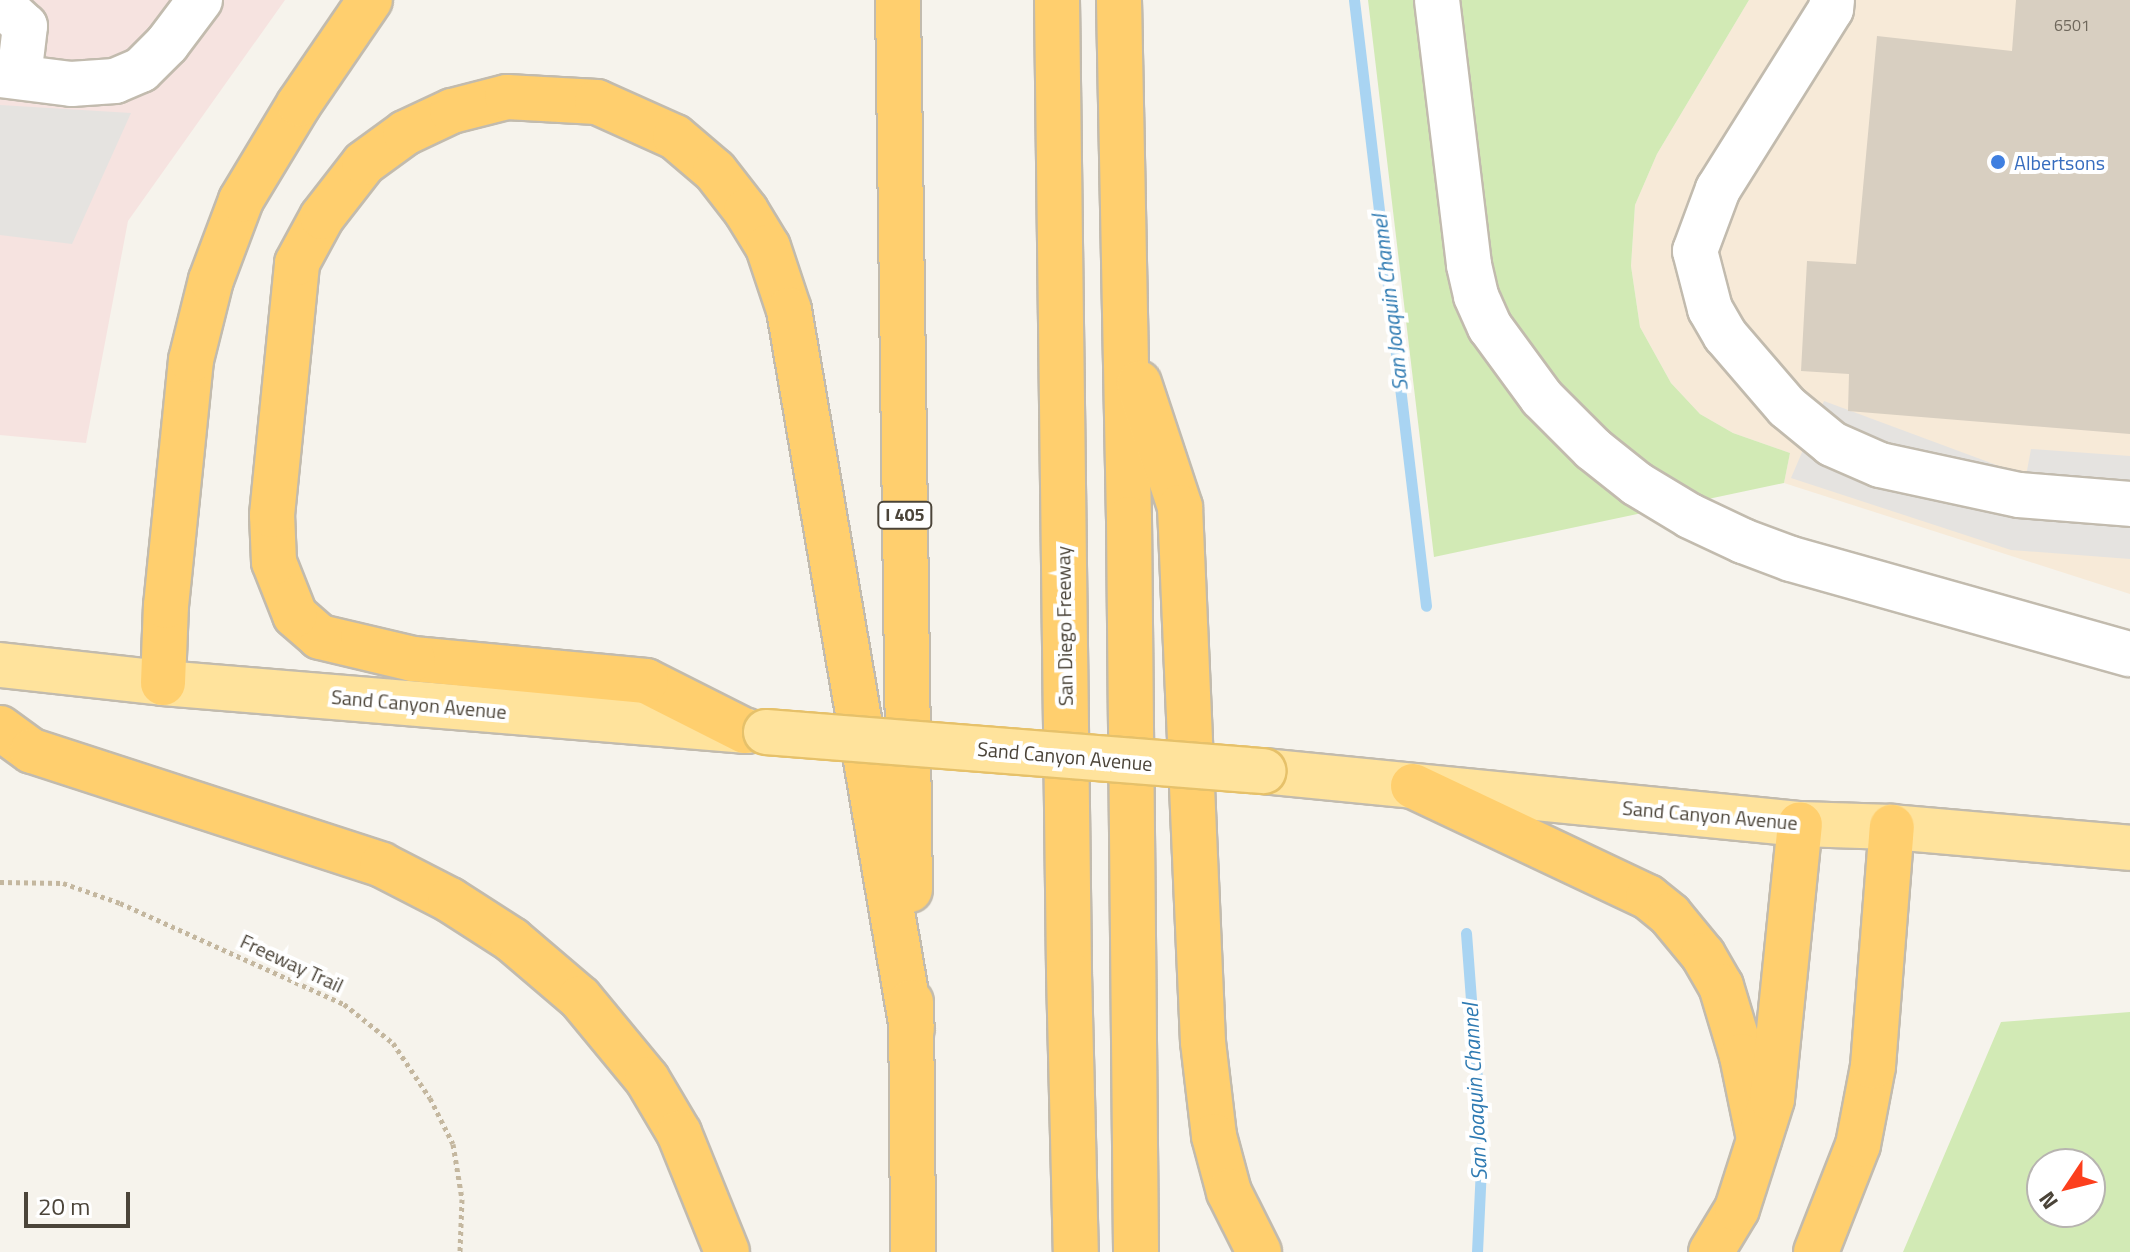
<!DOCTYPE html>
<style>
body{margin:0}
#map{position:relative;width:2130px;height:1252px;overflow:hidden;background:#f6f3ec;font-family:"Titillium Web",sans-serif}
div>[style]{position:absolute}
.commercial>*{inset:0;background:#f7ead8}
.medical>*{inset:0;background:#f6e3e0}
.green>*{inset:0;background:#d2eab5}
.parking>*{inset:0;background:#e5e3e0}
.stream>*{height:11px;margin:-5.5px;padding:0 5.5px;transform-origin:5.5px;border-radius:5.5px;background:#a9d4f2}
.building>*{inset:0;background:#d8cfc1}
.path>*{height:5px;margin-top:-2.5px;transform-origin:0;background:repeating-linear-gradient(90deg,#c4b79f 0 4px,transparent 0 8px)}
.roads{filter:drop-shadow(2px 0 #c2bbae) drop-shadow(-2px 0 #c2bbae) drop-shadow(0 2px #c2bbae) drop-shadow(0 -2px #c2bbae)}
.minor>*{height:44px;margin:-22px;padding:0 22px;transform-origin:22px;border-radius:22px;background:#fff}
.major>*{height:44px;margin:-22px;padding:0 22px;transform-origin:22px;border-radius:22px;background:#ffe39c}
.highway>*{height:44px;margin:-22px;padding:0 22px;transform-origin:22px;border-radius:22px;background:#ffcf6e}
.bridges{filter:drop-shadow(2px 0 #e6c16a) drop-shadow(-2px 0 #e6c16a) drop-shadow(0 2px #e6c16a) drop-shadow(0 -2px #e6c16a)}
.major-bridge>*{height:44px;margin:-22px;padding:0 22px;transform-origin:22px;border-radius:22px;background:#ffe39c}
.dots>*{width:22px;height:22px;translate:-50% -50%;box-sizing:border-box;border:4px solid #fff;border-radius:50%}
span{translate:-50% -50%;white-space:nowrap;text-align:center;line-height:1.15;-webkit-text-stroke:8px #fff;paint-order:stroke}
.number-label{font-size:16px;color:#6e675b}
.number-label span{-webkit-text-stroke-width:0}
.shield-label span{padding:2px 6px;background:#fff;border:2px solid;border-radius:6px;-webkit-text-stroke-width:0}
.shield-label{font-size:18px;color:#4b4439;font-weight:700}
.shop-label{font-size:20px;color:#366cbe}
.left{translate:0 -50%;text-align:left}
.street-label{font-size:20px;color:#4b4439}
.water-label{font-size:22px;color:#2e7ab2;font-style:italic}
.north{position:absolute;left:2026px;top:1148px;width:80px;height:80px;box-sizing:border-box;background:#fff;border:2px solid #b7b4b0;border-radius:50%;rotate:235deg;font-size:22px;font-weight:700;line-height:32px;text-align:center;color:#4b4439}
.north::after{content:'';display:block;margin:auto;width:28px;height:36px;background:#fc3f1d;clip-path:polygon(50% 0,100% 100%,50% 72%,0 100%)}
.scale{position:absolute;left:24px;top:1192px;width:106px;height:36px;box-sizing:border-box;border:4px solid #4b4439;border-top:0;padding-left:10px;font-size:24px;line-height:28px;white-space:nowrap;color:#4b4439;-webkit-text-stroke:6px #fff;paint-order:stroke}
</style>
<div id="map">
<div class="commercial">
<i style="clip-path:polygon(1749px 0,2130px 0,2130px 594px,1784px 483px,1790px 453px,1733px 433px,1700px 414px,1671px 383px,1640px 327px,1631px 266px,1635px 205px,1657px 154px)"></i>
</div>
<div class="medical">
<i style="clip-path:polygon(0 0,285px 0,128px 221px,86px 443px,0 435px)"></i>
</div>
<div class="green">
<i style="clip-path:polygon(1368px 0,1749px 0,1657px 154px,1635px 205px,1631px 266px,1640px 327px,1671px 383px,1700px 414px,1733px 433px,1790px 453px,1784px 483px,1434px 557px)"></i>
<i style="clip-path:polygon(evenodd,2130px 1012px,2130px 1252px,1903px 1252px,2001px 1022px,2130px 1012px,2090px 1164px,2090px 1212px,2042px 1212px,2042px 1164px,2090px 1164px)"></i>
</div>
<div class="parking">
<i style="clip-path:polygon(0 105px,131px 113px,72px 244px,0 235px)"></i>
<i style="clip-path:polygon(1824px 401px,2026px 476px,2031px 449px,2130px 456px,2130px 559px,2011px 550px,1791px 478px)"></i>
</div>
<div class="stream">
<i style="left:1354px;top:0;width:610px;rotate:83.22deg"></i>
<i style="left:1466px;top:933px;width:214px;rotate:85.7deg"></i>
<i style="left:1482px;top:1146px;width:106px;rotate:92.7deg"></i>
</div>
<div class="building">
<i style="clip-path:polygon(2016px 0,2130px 0,2130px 434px,1848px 411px,1849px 374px,1801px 371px,1807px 261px,1856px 264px,1877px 36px,2012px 51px)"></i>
</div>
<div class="path">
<i style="left:0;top:882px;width:63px;rotate:0.9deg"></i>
<i style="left:63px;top:883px;width:60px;rotate:19.3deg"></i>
<i style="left:120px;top:903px;width:246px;rotate:24.3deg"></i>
<i style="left:344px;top:1004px;width:63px;rotate:38.5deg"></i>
<i style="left:393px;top:1043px;width:66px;rotate:56.1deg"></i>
<i style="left:430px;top:1098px;width:51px;rotate:63.4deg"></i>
<i style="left:453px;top:1144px;width:56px;rotate:80.7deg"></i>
<i style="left:462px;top:1199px;width:53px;rotate:92.2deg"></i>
</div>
<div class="roads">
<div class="minor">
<i style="left:1437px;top:0;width:267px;rotate:83.1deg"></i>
<i style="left:1469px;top:265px;width:32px;rotate:77deg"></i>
<i style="left:1476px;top:296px;width:34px;rotate:66deg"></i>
<i style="left:1490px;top:327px;width:88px;rotate:53.8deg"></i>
<i style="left:1542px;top:398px;width:72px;rotate:45deg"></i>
<i style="left:1593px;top:449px;width:56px;rotate:38.5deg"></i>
<i style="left:1637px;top:484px;width:62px;rotate:31.1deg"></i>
<i style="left:1690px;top:516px;width:59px;rotate:25.3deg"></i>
<i style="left:1743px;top:541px;width:51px;rotate:20.6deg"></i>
<i style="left:1791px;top:559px;width:352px;rotate:15.7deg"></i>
<i style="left:1832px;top:0;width:9px;rotate:96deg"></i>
<i style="left:1831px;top:9px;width:213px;rotate:122.1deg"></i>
<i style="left:1718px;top:189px;width:66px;rotate:110.4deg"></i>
<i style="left:1695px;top:251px;width:60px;rotate:75.5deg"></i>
<i style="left:1710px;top:309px;width:30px;rotate:60deg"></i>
<i style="left:1725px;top:335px;width:95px;rotate:49.3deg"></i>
<i style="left:1787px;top:407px;width:58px;rotate:39.4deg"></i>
<i style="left:1832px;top:444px;width:52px;rotate:23.6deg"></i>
<i style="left:1880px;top:465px;width:142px;rotate:12.2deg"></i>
<i style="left:2019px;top:495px;width:111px;rotate:4.6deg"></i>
<i style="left:0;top:3px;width:34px;rotate:43deg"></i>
<i style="left:25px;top:26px;width:51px;rotate:96.7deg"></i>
<i style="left:0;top:75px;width:72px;rotate:7.2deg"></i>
<i style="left:71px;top:84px;width:44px;rotate:-3.9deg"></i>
<i style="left:115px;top:81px;width:28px;rotate:-23deg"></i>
<i style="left:141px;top:70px;width:37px;rotate:-45deg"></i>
<i style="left:167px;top:44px;width:55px;rotate:-53.1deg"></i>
</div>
<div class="major">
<i style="left:0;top:665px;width:164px;rotate:6.3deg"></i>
<i style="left:163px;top:683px;width:586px;rotate:4.7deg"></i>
<i style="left:1263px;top:771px;width:540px;rotate:5.64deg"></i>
<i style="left:1800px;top:824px;width:92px;rotate:1.9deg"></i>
<i style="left:1892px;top:827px;width:239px;rotate:5deg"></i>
</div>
<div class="highway">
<i style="left:898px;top:0;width:890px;rotate:89.23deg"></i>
<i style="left:1057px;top:0;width:973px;rotate:89.29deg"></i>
<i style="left:1069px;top:973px;width:279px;rotate:88.6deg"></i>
<i style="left:1119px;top:0;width:519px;rotate:88.9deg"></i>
<i style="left:1129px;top:519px;width:733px;rotate:89.45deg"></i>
<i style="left:1139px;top:383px;width:131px;rotate:71.7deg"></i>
<i style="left:1180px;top:507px;width:535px;rotate:87.54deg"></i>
<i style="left:1203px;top:1042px;width:95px;rotate:83.3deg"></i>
<i style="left:1214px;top:1136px;width:58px;rotate:75deg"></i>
<i style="left:1229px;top:1192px;width:67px;rotate:63.4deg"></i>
<i style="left:163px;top:683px;width:77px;rotate:-87.8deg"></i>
<i style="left:166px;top:606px;width:247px;rotate:-84.2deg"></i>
<i style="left:191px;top:360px;width:82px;rotate:-76deg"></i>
<i style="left:211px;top:280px;width:85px;rotate:-69.4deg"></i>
<i style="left:241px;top:200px;width:112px;rotate:-58.9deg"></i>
<i style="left:299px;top:104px;width:126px;rotate:-55.7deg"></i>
<i style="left:0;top:728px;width:39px;rotate:36deg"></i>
<i style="left:32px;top:751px;width:368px;rotate:18deg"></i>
<i style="left:382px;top:865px;width:76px;rotate:27.2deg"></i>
<i style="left:450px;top:900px;width:74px;rotate:32.8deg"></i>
<i style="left:512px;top:940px;width:89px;rotate:40.5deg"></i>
<i style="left:580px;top:998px;width:105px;rotate:50.4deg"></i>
<i style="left:647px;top:1079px;width:63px;rotate:59.3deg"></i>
<i style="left:679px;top:1133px;width:128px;rotate:68deg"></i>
<i style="left:745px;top:731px;width:111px;rotate:-153.2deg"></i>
<i style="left:646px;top:681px;width:234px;rotate:-174.6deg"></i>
<i style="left:413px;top:659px;width:96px;rotate:-166.7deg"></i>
<i style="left:320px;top:637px;width:33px;rotate:-139deg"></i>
<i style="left:295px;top:615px;width:57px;rotate:-111.6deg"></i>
<i style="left:274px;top:562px;width:47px;rotate:-92.4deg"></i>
<i style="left:272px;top:515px;width:253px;rotate:-84.3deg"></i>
<i style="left:297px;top:263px;width:52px;rotate:-61.5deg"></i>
<i style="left:322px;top:217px;width:68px;rotate:-52.1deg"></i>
<i style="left:364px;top:163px;width:51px;rotate:-36.2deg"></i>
<i style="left:405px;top:133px;width:52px;rotate:-25.1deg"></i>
<i style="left:452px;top:111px;width:57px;rotate:-14.3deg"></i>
<i style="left:507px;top:97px;width:90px;rotate:3.2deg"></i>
<i style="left:597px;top:102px;width:85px;rotate:24.2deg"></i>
<i style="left:675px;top:137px;width:52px;rotate:40.4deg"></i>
<i style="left:715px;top:171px;width:51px;rotate:52.2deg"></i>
<i style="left:746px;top:211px;width:42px;rotate:58.6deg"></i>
<i style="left:768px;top:247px;width:66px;rotate:71.6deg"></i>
<i style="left:789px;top:310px;width:729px;rotate:80.29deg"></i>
<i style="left:1413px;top:786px;width:260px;rotate:25.3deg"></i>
<i style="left:1648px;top:897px;width:28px;rotate:39deg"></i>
<i style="left:1670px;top:915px;width:52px;rotate:50.5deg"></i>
<i style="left:1703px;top:955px;width:36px;rotate:60deg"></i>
<i style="left:1721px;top:986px;width:73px;rotate:73.3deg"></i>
<i style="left:1742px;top:1056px;width:85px;rotate:78.4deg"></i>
<i style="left:911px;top:1002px;width:250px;rotate:89.5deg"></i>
<i style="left:1711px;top:1252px;width:50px;rotate:-58.8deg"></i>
<i style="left:1737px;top:1209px;width:115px;rotate:-72.3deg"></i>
<i style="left:1772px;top:1099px;width:276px;rotate:-84.2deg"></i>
<i style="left:1816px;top:1252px;width:115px;rotate:-68.6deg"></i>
<i style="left:1858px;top:1145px;width:80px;rotate:-79.2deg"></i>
<i style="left:1873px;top:1066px;width:240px;rotate:-85.5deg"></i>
</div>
</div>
<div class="bridges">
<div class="major-bridge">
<i style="left:766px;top:732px;width:499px;rotate:4.5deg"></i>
</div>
</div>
<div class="dots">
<i style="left:1998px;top:162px;background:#3f7fe0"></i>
</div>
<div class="number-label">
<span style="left:2072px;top:25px">6501</span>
</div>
<div class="shield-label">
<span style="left:905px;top:515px">I 405</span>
</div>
<div class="shop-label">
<span class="left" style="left:2014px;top:162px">Albertsons</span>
</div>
<div class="street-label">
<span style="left:1064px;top:626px;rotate:-91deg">San Diego Freeway</span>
<span style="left:419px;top:704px;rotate:5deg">Sand Canyon Avenue</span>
<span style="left:1065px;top:756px;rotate:5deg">Sand Canyon Avenue</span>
<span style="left:1710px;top:815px;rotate:5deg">Sand Canyon Avenue</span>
<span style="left:292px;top:963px;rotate:25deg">Freeway Trail</span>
</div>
<div class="water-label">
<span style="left:1390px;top:303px;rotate:-97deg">San Joaquin Channel</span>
<span style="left:1475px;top:1092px;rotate:-93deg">San Joaquin Channel</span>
</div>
<div class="north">N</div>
<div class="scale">20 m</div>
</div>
